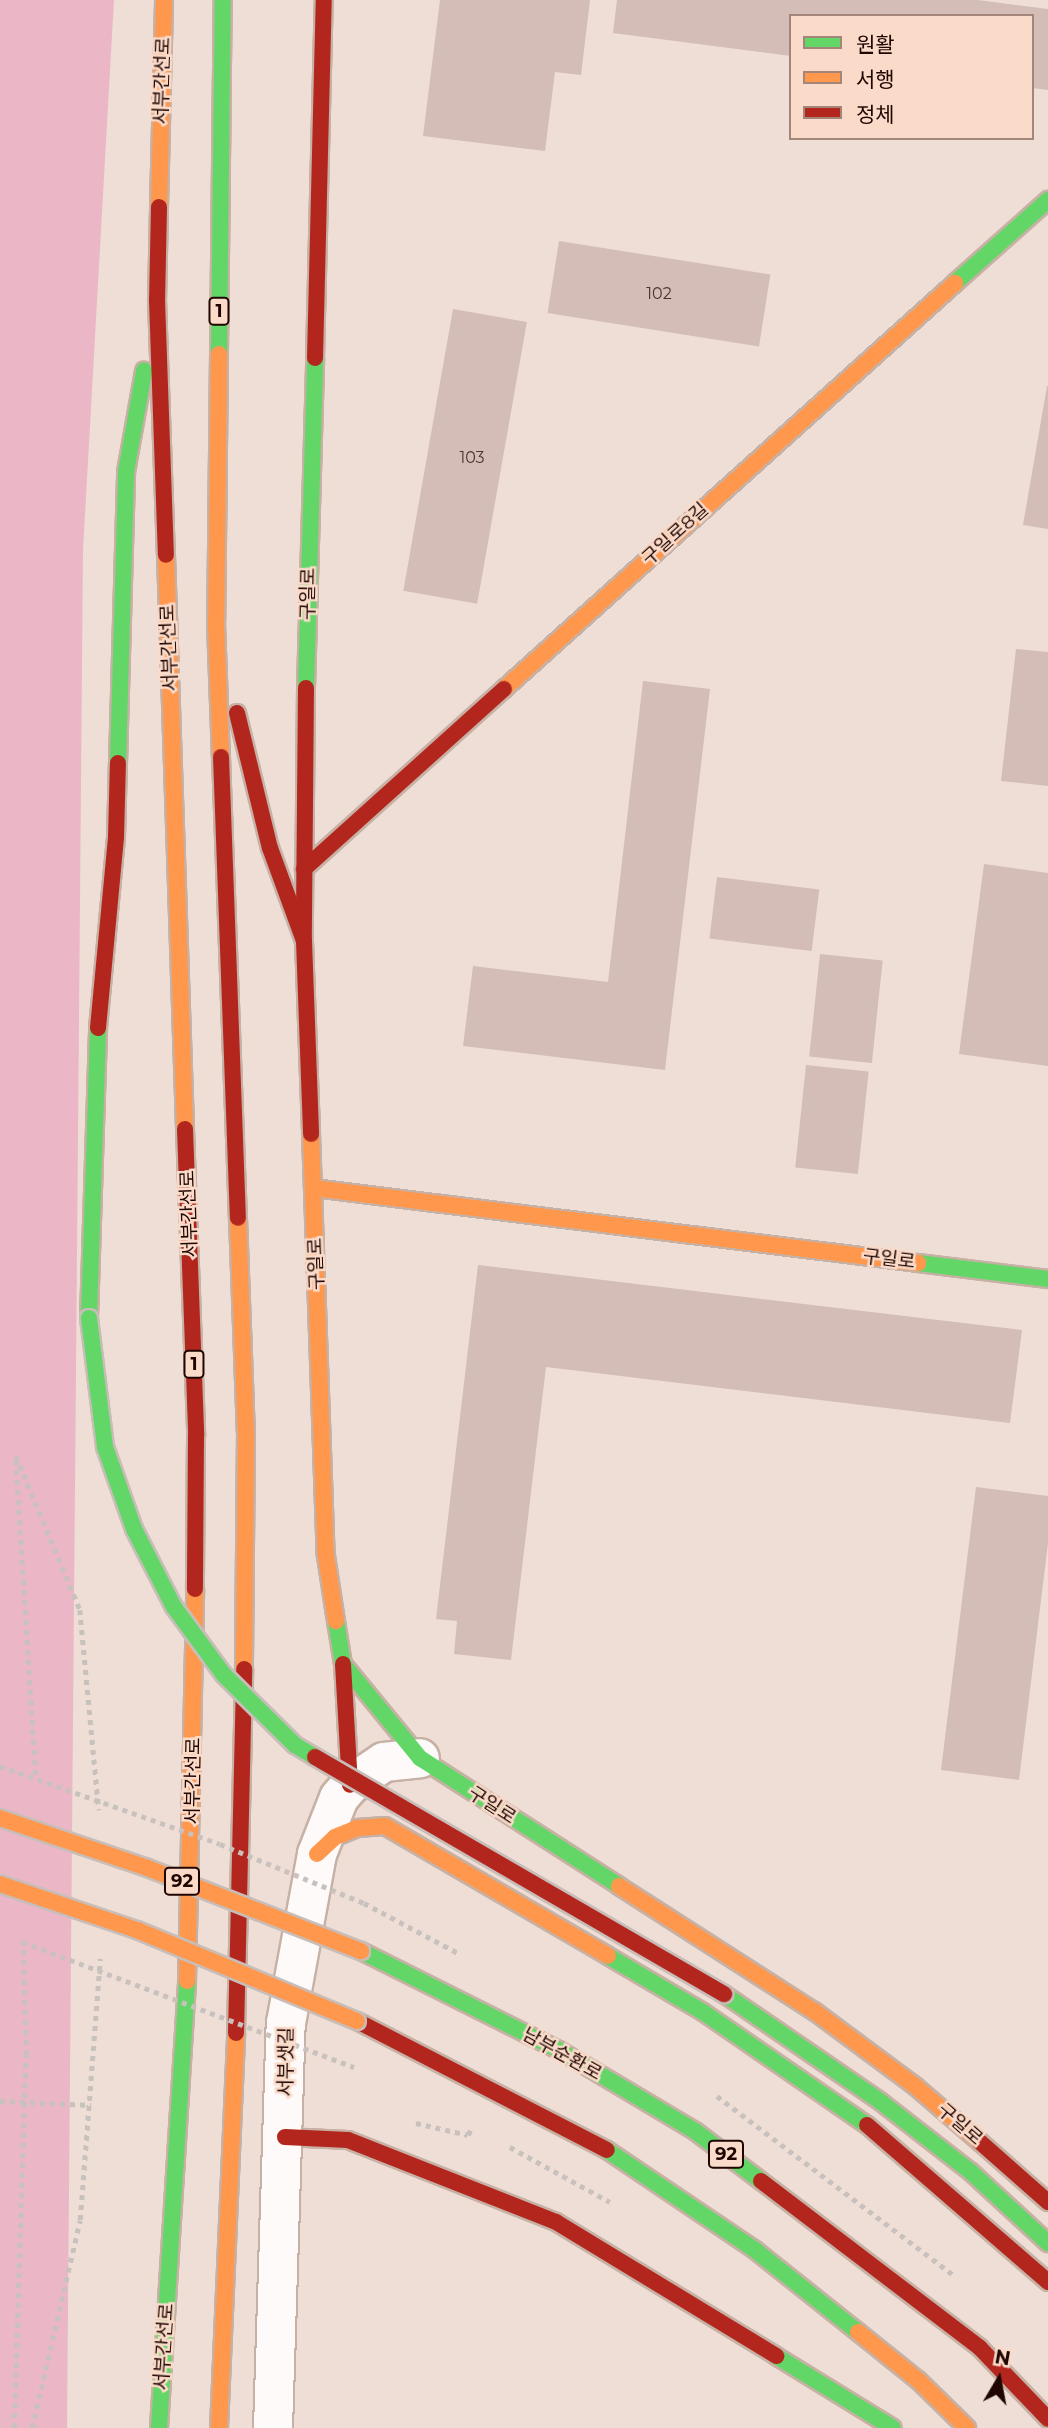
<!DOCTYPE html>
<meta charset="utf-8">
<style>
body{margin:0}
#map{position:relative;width:1048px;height:2428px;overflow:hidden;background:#efded5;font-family:Montserrat,"Noto Sans KR",sans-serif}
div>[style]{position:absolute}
.green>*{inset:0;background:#ebb7c7}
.building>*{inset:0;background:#d4bdb6;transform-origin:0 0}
.path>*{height:4.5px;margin-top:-2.25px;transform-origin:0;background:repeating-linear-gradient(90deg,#c8c1be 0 5px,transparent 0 10px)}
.roads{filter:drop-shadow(2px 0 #c7b1a5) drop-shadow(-2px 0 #c7b1a5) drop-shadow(0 2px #c7b1a5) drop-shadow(0 -2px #c7b1a5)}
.street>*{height:38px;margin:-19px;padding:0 19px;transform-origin:19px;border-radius:19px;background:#fdfaf9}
.fast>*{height:16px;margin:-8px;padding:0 8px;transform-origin:8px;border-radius:8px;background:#63d668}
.slow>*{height:16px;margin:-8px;padding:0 8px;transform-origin:8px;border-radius:8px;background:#ff974d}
.jam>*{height:16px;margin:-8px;padding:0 8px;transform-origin:8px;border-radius:8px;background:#b3261e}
.path-bridge>*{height:4.5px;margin-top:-2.25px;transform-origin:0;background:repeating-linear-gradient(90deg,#c8c1be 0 5px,transparent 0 10px)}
.bridges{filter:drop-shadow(2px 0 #c8bdb8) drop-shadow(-2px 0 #c8bdb8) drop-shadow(0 2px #c8bdb8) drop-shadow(0 -2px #c8bdb8)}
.fast-bridge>*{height:16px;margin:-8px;padding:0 8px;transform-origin:8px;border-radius:8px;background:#63d668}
.slow-bridge>*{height:16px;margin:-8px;padding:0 8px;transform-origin:8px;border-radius:8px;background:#ff974d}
.jam-bridge>*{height:16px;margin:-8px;padding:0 8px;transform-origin:8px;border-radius:8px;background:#b3261e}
span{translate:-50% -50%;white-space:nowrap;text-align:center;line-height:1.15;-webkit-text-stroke:5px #fadbca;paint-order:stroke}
.number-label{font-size:16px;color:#4d342e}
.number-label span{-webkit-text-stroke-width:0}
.shield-label span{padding:2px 5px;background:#fadbca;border:2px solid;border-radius:5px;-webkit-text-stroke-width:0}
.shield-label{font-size:18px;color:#200600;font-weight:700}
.street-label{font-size:19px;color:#200600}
.legend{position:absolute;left:789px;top:14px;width:245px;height:126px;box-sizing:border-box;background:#fadbca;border:2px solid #a38679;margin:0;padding:9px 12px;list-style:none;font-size:21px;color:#200600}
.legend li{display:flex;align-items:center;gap:14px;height:35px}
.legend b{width:35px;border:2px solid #a38679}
.north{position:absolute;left:964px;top:2344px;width:70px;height:70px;-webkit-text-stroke:5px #fadbca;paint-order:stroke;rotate:10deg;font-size:19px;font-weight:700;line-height:28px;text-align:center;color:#200600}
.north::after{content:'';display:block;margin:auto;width:24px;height:32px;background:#200600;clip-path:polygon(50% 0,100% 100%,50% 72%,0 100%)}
</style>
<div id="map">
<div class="green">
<i style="clip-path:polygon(0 0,114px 0,83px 550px,67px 2428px,0 2428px)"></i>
</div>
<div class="building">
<i style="clip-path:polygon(440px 0,590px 0,581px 75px,555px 72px,545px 151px,423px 136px)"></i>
<i style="clip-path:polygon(617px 0,978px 0,1048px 9px,1048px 90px,1032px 88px,1032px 16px,791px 16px,791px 56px,613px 33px)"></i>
<i style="left:559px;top:241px;width:214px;height:73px;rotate:9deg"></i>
<i style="left:453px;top:309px;width:75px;height:286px;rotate:10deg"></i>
<i style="clip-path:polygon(1047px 386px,1048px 386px,1048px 529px,1023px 525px)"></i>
<i style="clip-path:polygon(1016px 649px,1048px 652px,1048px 786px,1001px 781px)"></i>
<i style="clip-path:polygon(643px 681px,710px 689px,665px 1070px,463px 1046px,473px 966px,608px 982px)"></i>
<i style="clip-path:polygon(984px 864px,1048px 873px,1048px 1066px,959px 1054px)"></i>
<i style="left:717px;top:877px;width:103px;height:62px;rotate:7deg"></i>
<i style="left:820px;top:954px;width:63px;height:103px;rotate:6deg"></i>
<i style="left:806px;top:1065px;width:63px;height:103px;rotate:6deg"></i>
<i style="clip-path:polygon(478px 1265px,1022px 1330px,1010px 1423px,546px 1367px,511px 1660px,454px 1654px,457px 1621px,436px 1619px)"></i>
<i style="clip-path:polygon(976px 1487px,1048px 1496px,1048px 1543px,1019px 1780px,941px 1770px)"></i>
</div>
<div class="path">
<i style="left:16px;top:1456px;width:167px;rotate:67.4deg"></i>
<i style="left:80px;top:1610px;width:201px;rotate:84.6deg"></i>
<i style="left:16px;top:1460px;width:320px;rotate:86.4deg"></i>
<i style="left:364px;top:1903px;width:106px;rotate:28deg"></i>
<i style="left:717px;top:2096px;width:295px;rotate:37.1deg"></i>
<i style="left:0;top:2101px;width:91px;rotate:2.5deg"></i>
<i style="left:416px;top:2123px;width:53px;rotate:13deg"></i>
<i style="left:468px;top:2135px;width:9px;rotate:-63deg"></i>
<i style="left:510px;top:2147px;width:114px;rotate:28.8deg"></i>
<i style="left:14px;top:2428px;width:373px;rotate:-88.2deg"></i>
<i style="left:26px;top:2055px;width:113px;rotate:-91.5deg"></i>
<i style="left:32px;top:2428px;width:213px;rotate:-77deg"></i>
<i style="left:80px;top:2220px;width:262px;rotate:-85.6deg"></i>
</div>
<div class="roads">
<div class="street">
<i style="left:273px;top:2428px;width:405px;rotate:-88.2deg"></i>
<i style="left:286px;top:2023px;width:172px;rotate:-79.6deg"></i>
<i style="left:317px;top:1854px;width:60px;rotate:-68.6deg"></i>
<i style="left:339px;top:1798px;width:17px;rotate:-50deg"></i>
<i style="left:350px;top:1785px;width:41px;rotate:-34.1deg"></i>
<i style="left:384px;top:1762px;width:36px;rotate:-6deg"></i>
</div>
<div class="fast">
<i style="left:955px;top:283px;width:125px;rotate:-41.7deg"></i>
<i style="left:219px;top:354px;width:354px;rotate:-89.4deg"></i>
<i style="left:306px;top:688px;width:330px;rotate:-88.4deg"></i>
<i style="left:118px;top:763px;width:291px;rotate:-88.4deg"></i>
<i style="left:126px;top:472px;width:103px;rotate:-79.9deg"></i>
<i style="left:918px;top:1263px;width:131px;rotate:7deg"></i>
<i style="left:89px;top:1318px;width:290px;rotate:-88.2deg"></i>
<i style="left:336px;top:1621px;width:44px;rotate:80.8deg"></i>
<i style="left:343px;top:1664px;width:122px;rotate:50.7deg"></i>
<i style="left:420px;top:1758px;width:237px;rotate:32.7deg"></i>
<i style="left:361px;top:1951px;width:221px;rotate:26.6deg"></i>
<i style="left:559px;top:2050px;width:158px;rotate:30.8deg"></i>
<i style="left:695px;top:2131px;width:83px;rotate:37.1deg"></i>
<i style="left:608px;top:1956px;width:110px;rotate:30.5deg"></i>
<i style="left:703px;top:2012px;width:199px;rotate:34.6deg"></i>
<i style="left:724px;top:1994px;width:191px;rotate:34.5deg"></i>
<i style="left:881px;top:2102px;width:114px;rotate:37.9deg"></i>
<i style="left:971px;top:2172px;width:105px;rotate:42.7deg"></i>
<i style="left:607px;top:2150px;width:179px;rotate:34deg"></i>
<i style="left:755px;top:2250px;width:132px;rotate:38.5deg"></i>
<i style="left:776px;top:2356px;width:137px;rotate:31.6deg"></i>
<i style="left:159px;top:2428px;width:448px;rotate:-86.4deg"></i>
</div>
<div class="slow">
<i style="left:159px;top:207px;width:207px;rotate:-88.6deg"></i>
<i style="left:219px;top:354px;width:269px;rotate:90.6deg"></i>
<i style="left:216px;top:623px;width:134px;rotate:87.9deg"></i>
<i style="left:166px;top:555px;width:574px;rotate:88.1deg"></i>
<i style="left:504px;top:689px;width:607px;rotate:-41.99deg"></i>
<i style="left:311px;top:1134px;width:422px;rotate:88deg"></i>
<i style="left:326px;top:1556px;width:66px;rotate:81.3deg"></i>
<i style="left:313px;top:1188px;width:610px;rotate:7.07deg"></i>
<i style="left:238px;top:1218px;width:215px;rotate:87.9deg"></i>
<i style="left:246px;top:1433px;width:236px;rotate:90.5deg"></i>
<i style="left:317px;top:1854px;width:25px;rotate:-43deg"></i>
<i style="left:335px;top:1837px;width:24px;rotate:-22deg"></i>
<i style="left:357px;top:1828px;width:28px;rotate:-4deg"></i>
<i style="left:385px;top:1826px;width:258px;rotate:30.2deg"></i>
<i style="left:619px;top:1886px;width:232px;rotate:32.7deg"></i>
<i style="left:814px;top:2011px;width:126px;rotate:36.6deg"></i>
<i style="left:915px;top:2086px;width:86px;rotate:40.7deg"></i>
<i style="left:187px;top:1981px;width:392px;rotate:-88.8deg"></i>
<i style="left:858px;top:2332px;width:77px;rotate:38.7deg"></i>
<i style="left:918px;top:2380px;width:69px;rotate:44.4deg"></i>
<i style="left:219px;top:2428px;width:395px;rotate:-87.5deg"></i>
</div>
<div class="jam">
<i style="left:159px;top:207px;width:93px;rotate:91.2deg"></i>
<i style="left:157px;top:300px;width:255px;rotate:88deg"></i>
<i style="left:315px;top:358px;width:358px;rotate:-88.6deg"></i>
<i style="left:306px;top:688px;width:253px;rotate:90.5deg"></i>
<i style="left:304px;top:941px;width:193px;rotate:87.9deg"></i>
<i style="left:237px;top:713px;width:139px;rotate:76.3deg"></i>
<i style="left:270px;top:848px;width:99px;rotate:69.9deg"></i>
<i style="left:221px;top:757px;width:461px;rotate:87.9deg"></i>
<i style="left:304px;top:869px;width:269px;rotate:-42deg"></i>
<i style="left:98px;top:1028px;width:192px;rotate:-84.6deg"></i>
<i style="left:116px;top:837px;width:74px;rotate:-88.5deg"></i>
<i style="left:185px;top:1129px;width:307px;rotate:87.9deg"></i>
<i style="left:196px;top:1436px;width:153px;rotate:90.4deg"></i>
<i style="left:343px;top:1664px;width:121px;rotate:86.7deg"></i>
<i style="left:357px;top:2021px;width:281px;rotate:27.3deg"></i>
<i style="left:236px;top:2033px;width:364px;rotate:-88.7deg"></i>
<i style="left:867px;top:2125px;width:240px;rotate:40.9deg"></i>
<i style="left:285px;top:2137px;width:63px;rotate:2.7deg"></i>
<i style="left:348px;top:2140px;width:224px;rotate:21.5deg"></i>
<i style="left:556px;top:2222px;width:258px;rotate:31.3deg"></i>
<i style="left:980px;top:2142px;width:91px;rotate:41.4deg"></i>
<i style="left:761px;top:2181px;width:275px;rotate:37.3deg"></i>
<i style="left:980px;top:2348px;width:98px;rotate:46.2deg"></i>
</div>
</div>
<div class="path-bridge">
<i style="left:0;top:1766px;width:233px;rotate:19.5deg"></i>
<i style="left:220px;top:1844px;width:156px;rotate:22.3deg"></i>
<i style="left:23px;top:1942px;width:354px;rotate:20.7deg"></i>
</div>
<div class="bridges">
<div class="fast-bridge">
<i style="left:89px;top:1318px;width:130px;rotate:82.9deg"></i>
<i style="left:105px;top:1447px;width:87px;rotate:70.5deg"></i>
<i style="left:134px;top:1529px;width:88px;rotate:62.9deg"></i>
<i style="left:174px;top:1607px;width:84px;rotate:53.7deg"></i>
<i style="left:224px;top:1675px;width:100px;rotate:44.6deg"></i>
<i style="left:295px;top:1745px;width:23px;rotate:31deg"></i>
</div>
<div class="slow-bridge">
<i style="left:0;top:1818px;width:153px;rotate:18.7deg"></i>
<i style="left:145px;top:1867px;width:232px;rotate:21.3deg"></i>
<i style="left:0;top:1884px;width:145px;rotate:18.6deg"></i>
<i style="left:137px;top:1930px;width:238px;rotate:22.5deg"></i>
</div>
<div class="jam-bridge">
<i style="left:315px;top:1757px;width:473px;rotate:30.1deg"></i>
</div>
</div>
<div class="number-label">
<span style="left:659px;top:294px">102</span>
<span style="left:472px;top:458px">103</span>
</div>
<div class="shield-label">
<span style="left:219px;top:311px">1</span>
<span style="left:194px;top:1364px">1</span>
<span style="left:182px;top:1881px">92</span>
<span style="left:726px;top:2154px">92</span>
</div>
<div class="street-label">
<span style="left:162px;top:81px;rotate:-88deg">서부간선로</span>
<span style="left:675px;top:534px;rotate:-42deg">구일로8길</span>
<span style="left:308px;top:594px;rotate:-89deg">구일로</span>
<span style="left:169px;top:648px;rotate:-92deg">서부간선로</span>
<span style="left:189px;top:1214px;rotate:-92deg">서부간선로</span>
<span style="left:889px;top:1259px;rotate:7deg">구일로</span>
<span style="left:316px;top:1264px;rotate:-92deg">구일로</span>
<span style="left:193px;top:1781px;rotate:-89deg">서부간선로</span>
<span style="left:492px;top:1805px;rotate:33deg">구일로</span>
<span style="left:562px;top:2054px;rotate:29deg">남부순환로</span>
<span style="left:286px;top:2062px;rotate:-89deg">서부샛길</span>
<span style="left:960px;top:2124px;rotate:41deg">구일로</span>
<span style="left:164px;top:2347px;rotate:-86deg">서부간선로</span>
</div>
<ul class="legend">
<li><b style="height:9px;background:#63d668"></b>원활</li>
<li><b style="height:9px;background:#ff974d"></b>서행</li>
<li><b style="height:9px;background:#b3261e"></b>정체</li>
</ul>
<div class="north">N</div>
</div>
